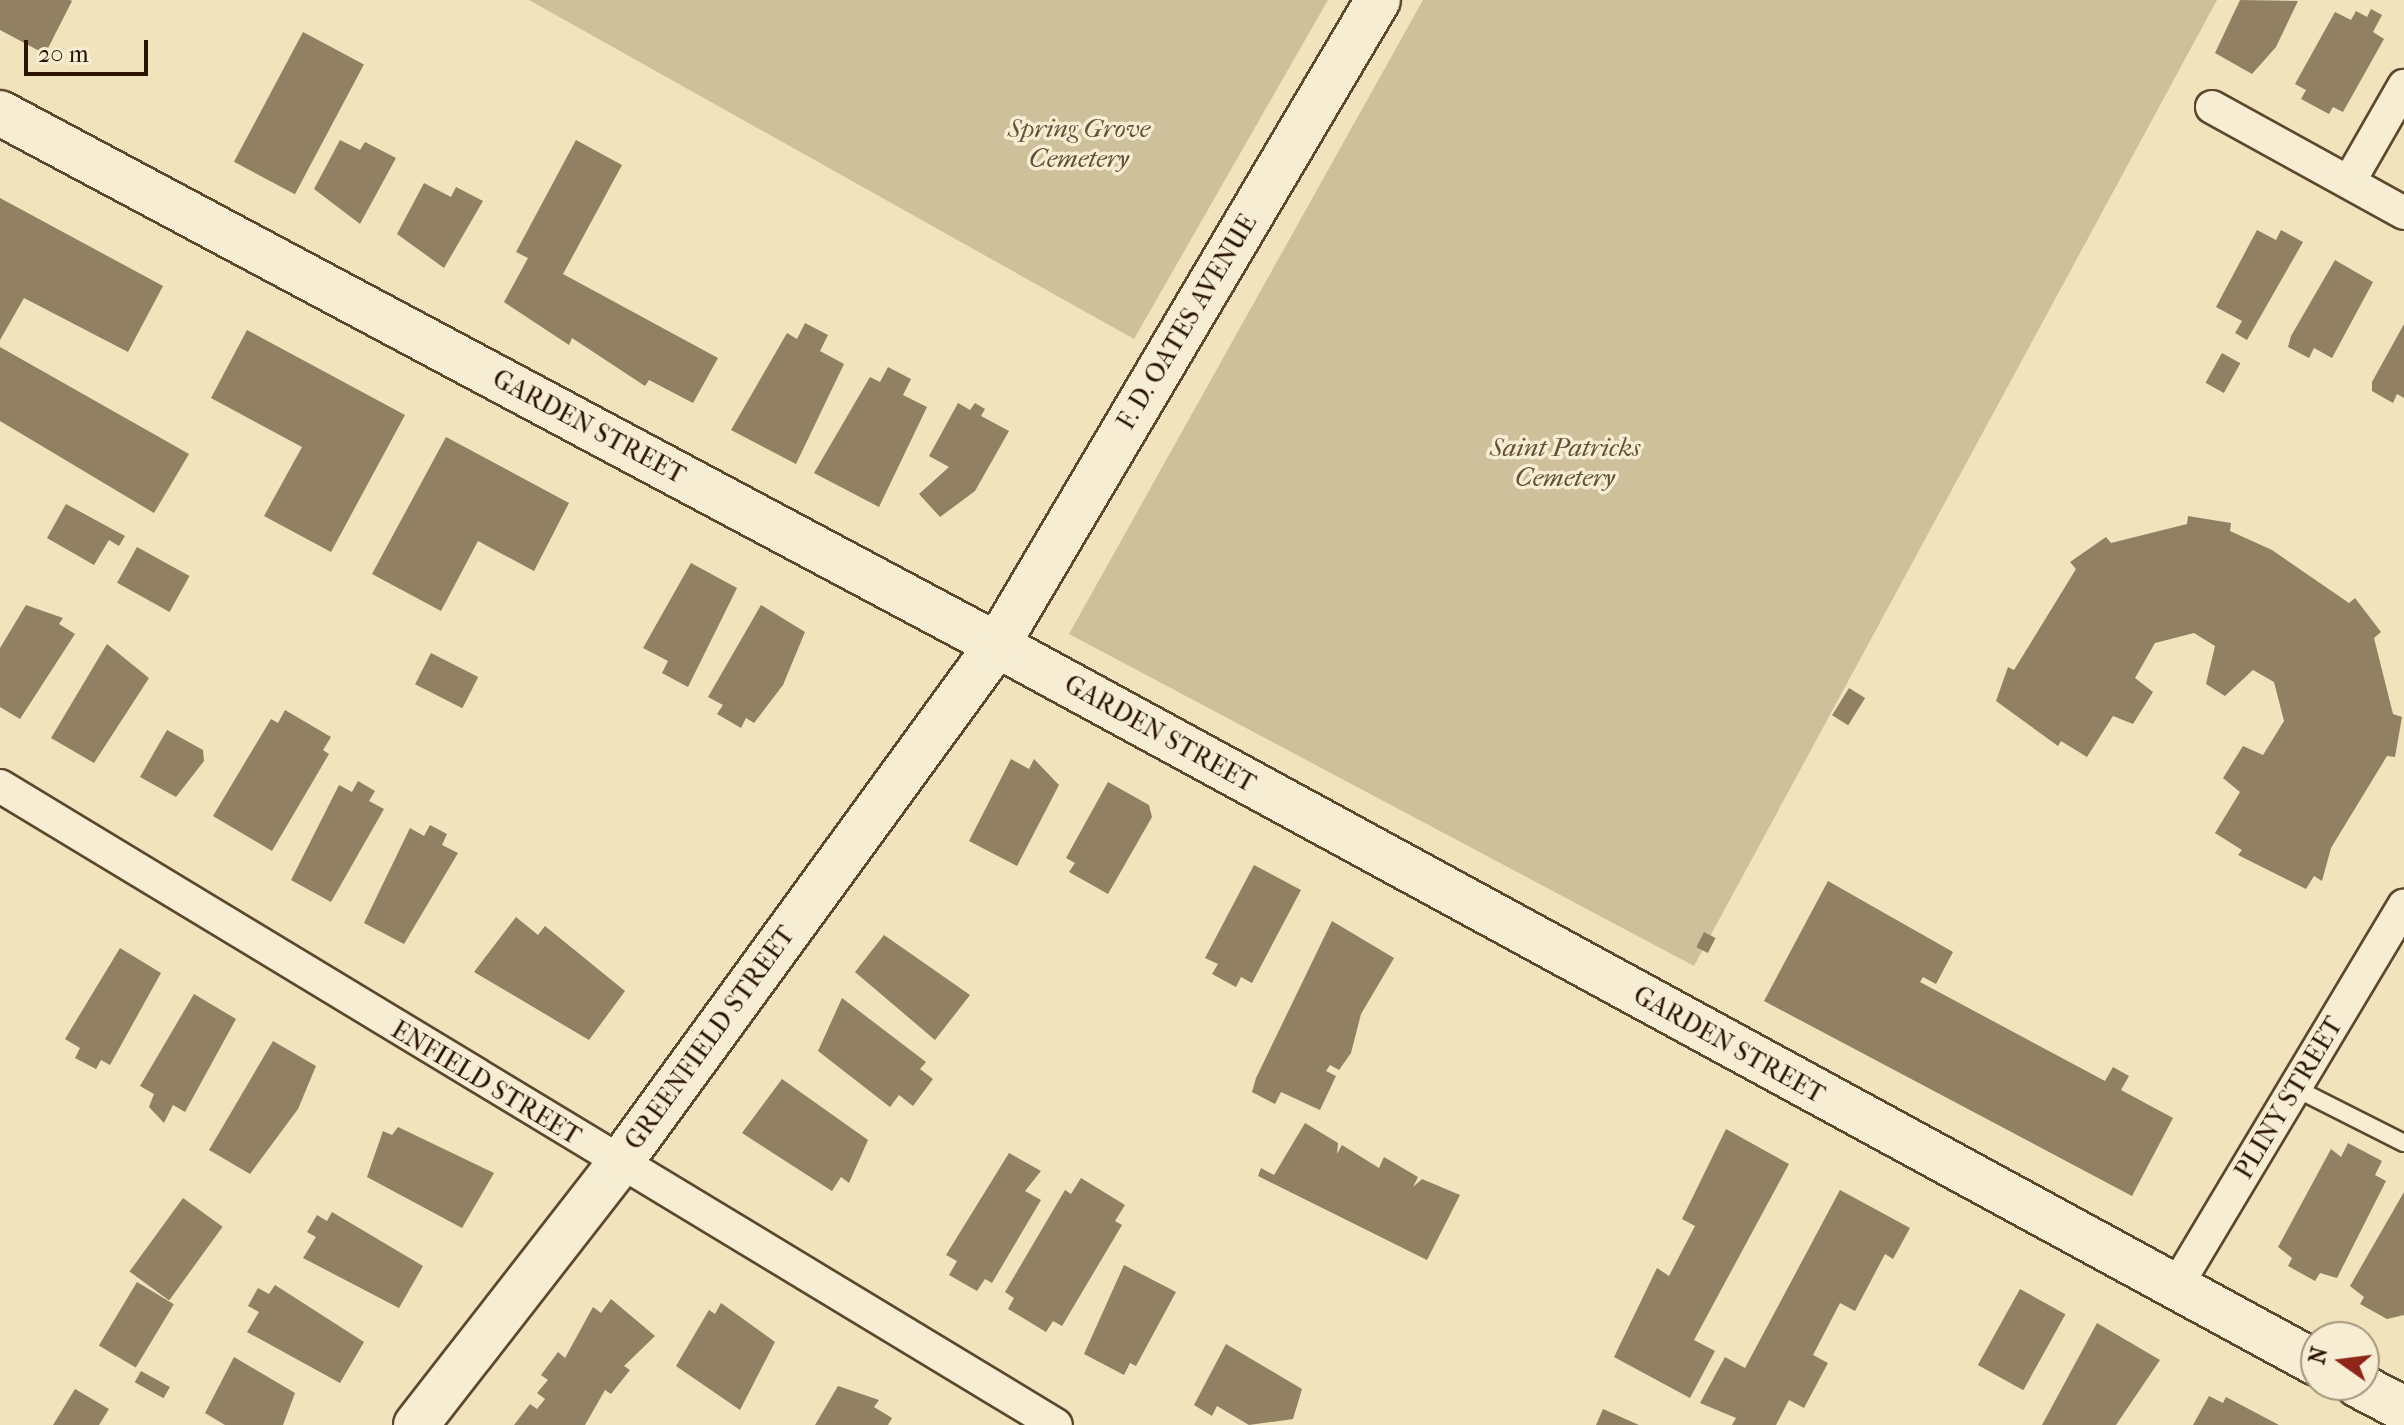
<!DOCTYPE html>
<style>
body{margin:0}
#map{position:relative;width:2404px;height:1425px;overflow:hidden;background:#f1e3bc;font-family:"IM FELL French Canon",serif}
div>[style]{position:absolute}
.green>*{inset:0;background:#cfc09c}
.building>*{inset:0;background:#928062;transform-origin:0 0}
.roads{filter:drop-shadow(2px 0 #5c482f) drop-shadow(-2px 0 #5c482f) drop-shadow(0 2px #5c482f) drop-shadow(0 -2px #5c482f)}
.lane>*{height:16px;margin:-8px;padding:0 8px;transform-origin:8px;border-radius:8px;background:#f6edd3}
.street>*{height:32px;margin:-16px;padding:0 16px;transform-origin:16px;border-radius:16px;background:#f6edd3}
.secondary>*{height:44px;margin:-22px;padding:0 22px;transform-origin:22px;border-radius:22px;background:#f6edd3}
span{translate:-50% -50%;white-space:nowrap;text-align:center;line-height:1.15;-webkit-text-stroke:7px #f6edd3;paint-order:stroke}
.park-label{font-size:26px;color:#645037;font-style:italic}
.street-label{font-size:26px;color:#2b1400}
.north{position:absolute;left:2300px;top:1321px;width:80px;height:80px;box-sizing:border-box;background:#f6edd3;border:2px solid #a5967f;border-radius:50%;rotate:284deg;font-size:22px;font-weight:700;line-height:32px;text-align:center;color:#2b1400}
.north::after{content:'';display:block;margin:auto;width:28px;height:36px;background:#8f2418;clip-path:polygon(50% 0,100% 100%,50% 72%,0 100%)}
.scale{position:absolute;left:24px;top:40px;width:124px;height:36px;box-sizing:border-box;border:4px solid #2b1400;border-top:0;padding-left:10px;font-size:24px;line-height:28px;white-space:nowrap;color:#2b1400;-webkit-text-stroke:6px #f6edd3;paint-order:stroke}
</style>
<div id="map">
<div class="green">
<i style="clip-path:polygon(529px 0,1328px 0,1134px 339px)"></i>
<i style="clip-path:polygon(1423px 0,2217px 0,1694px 966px,1069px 634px)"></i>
</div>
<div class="building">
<i style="clip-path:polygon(0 0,70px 0,72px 1px,45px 54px,0 30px)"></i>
<i style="clip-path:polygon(2240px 0,2298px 1px,2276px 47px,2252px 74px,2215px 53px)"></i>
<i style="clip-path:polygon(2371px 9px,2382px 15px,2373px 32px,2384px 39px,2343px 112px,2333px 107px,2329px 114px,2301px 99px,2306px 90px,2295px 84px,2335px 12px,2351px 20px,2356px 11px,2367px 17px)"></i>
<i style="left:303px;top:32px;width:69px;height:147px;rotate:28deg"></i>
<i style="clip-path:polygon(340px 140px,360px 150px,365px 142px,396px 158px,360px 224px,314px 189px)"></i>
<i style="clip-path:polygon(576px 140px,622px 165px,563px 274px,718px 358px,693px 403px,649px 380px,645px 386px,572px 338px,569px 345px,504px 302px,528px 258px,516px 252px)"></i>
<i style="clip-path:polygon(424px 183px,451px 197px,456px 187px,483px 201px,444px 268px,397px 234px)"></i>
<i style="clip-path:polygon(0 198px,163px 286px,128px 352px,24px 298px,0 340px)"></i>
<i style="clip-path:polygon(2257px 230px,2276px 240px,2281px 230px,2303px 242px,2247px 340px,2235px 333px,2242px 321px,2216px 307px)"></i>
<i style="clip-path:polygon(2335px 260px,2373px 282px,2332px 358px,2314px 348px,2309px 358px,2288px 347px,2291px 336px)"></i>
<i style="clip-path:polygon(805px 323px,828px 335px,820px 351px,844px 364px,796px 464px,731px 430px,787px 333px,797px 339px)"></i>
<i style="clip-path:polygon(2404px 324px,2404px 398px,2397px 394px,2393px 403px,2372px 391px,2372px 382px)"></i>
<i style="clip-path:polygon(247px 330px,405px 415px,331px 552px,264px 516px,302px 447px,211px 398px)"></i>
<i style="clip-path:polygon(0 347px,189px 454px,154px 513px,0 421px)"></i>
<i style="left:2222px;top:353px;width:21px;height:34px;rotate:29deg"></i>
<i style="clip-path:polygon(888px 367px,911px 379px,903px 395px,927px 407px,879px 507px,814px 473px,870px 377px,880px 382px)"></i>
<i style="clip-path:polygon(958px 403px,970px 410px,975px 403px,985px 409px,981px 416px,1009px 431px,975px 491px,940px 517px,919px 494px,949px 467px,929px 456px)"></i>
<i style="clip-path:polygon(446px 437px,569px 503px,534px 571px,478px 541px,441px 611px,372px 574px)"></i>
<i style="clip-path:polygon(66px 504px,125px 536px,119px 546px,109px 540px,94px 565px,47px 538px)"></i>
<i style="clip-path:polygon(2188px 516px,2231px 523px,2230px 531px,2272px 550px,2349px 603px,2355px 598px,2381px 632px,2374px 638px,2393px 714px,2402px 717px,2395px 757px,2387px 756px,2331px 848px,2322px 881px,2314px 876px,2306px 889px,2238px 855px,2242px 850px,2215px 833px,2240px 792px,2223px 778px,2243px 746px,2263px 755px,2284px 721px,2274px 682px,2253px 670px,2225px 696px,2206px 684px,2215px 646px,2194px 633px,2155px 643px,2135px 678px,2153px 692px,2133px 724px,2113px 716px,2087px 757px,2061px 741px,2058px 746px,1996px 701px,2008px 667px,2014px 670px,2076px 569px,2070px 562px,2106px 537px,2111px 543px,2187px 524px)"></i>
<i style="left:137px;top:547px;width:60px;height:41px;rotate:29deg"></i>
<i style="clip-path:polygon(691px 563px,737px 588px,688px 687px,662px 673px,668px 661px,643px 648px)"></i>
<i style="clip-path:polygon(26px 605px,63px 618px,59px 624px,75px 634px,20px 719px,0 707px,0 648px)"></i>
<i style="clip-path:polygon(761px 605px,805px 632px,783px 685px,754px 723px,746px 718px,741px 728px,717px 714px,723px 705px,708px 697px)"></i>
<i style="clip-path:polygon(107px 644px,149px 678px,94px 763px,51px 738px)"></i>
<i style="left:431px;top:653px;width:53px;height:35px;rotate:27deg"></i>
<i style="left:1849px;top:688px;width:19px;height:32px;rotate:32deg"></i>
<i style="clip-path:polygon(285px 710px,331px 737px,323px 750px,329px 754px,272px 851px,213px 816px,271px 719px,278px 723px)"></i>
<i style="clip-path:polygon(167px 730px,203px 750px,204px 761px,176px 797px,140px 777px)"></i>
<i style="clip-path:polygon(1011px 759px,1029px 769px,1034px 759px,1059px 785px,1017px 866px,969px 841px)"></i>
<i style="clip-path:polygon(358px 781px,375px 791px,369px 801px,384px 809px,331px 902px,291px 880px,339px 785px,352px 792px)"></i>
<i style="clip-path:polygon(1108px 782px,1149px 805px,1152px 817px,1108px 894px,1069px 872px,1075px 863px,1066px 858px)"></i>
<i style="clip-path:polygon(430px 825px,447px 834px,442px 845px,458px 853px,404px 944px,364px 923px,410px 828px,424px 836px)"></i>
<i style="clip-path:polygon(1254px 865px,1301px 890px,1252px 983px,1241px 977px,1236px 987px,1212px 974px,1218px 964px,1205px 958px)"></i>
<i style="clip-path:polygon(1828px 881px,1953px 952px,1936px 984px,1923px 977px,1920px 982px,2105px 1081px,2113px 1067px,2129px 1076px,2121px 1090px,2173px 1118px,2132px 1196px,1764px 1001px)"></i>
<i style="clip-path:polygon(516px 917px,538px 935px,545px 926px,625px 991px,589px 1040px,474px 972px)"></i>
<i style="clip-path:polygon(1332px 921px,1394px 958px,1361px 1014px,1351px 1053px,1339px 1070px,1330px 1065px,1326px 1071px,1336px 1076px,1320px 1110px,1281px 1092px,1275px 1104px,1252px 1092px,1256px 1078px)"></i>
<i style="left:1704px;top:932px;width:13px;height:17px;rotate:27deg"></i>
<i style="clip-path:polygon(884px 935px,970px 995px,935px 1040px,855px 972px)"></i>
<i style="clip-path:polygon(120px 948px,161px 973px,110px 1065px,101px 1060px,96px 1069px,75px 1058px,80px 1048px,65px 1039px)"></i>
<i style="clip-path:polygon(194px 994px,236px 1019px,185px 1112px,173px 1105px,164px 1123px,149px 1107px,154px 1094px,140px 1086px)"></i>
<i style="clip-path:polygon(842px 998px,926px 1062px,920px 1069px,933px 1079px,913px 1106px,899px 1095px,890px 1107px,818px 1051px)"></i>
<i style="clip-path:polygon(273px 1041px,316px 1066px,298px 1109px,250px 1174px,209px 1150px)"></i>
<i style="clip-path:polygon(782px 1079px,868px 1140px,849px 1183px,841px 1177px,832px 1191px,742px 1133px)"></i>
<i style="clip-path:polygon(1305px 1123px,1338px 1143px,1337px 1154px,1342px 1145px,1379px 1168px,1384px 1157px,1418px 1177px,1413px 1187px,1422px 1179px,1460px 1195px,1427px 1260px,1258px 1176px,1261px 1168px,1274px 1175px)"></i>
<i style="clip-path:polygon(398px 1127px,494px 1173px,462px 1228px,367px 1177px,383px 1131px,392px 1135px)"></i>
<i style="clip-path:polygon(1726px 1129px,1789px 1164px,1694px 1340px,1715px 1351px,1690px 1398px,1614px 1357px,1657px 1268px,1669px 1276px,1695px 1226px,1682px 1219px)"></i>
<i style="clip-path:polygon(2348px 1143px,2382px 1161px,2375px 1175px,2386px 1181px,2337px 1278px,2320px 1273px,2315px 1281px,2288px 1266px,2292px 1258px,2278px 1247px,2331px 1149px,2341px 1157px)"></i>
<i style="clip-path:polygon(1009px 1153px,1041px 1171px,1025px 1191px,1041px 1200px,992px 1283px,985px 1279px,977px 1291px,949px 1275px,957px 1261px,946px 1255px)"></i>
<i style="clip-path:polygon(1081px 1178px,1125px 1205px,1115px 1221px,1122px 1225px,1062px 1326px,1053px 1321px,1046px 1332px,1008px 1309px,1014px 1298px,1005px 1292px,1065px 1190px,1071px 1194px)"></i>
<i style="clip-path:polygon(1840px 1190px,1910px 1228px,1893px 1259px,1885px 1254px,1855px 1311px,1840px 1303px,1813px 1355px,1828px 1363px,1804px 1408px,1789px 1400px,1776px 1425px,1732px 1425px,1736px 1418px,1700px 1403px,1725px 1357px,1745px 1368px)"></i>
<i style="clip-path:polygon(2404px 1192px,2404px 1315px,2387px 1319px,2360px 1304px,2364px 1297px,2350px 1286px)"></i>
<i style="left:183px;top:1198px;width:49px;height:91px;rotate:36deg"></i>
<i style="clip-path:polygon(332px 1212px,423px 1266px,399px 1308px,303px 1258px,316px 1237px,307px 1232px,317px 1215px,327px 1221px)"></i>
<i style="clip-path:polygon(1124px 1265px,1176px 1292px,1136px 1366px,1130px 1363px,1124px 1375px,1084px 1354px)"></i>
<i style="left:137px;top:1282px;width:43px;height:74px;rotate:31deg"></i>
<i style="clip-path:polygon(275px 1285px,364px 1342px,340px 1383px,247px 1332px,259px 1312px,248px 1306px,258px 1288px,269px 1294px)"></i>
<i style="left:2020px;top:1289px;width:52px;height:87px;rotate:29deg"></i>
<i style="clip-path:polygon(611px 1299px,655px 1336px,624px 1366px,630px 1370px,611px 1394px,605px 1390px,585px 1425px,514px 1425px,530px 1404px,537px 1409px,545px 1399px,537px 1393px,548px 1380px,541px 1375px,558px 1352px,565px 1358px,593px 1307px,601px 1313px)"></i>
<i style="clip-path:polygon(721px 1303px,775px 1342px,740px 1410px,676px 1366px,709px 1310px,715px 1314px)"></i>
<i style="clip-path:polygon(2097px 1323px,2160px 1360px,2116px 1425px,2042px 1425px)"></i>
<i style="clip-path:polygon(1226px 1344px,1302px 1389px,1293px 1419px,1249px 1425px,1217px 1406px,1212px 1416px,1194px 1405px)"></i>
<i style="clip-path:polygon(234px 1357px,295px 1393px,283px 1425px,225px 1425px,205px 1413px)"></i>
<i style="left:141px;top:1371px;width:33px;height:13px;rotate:29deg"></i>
<i style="clip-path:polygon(838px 1386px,879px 1400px,874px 1407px,892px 1418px,888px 1425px,815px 1425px)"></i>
<i style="clip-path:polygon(75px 1389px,109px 1409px,99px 1425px,53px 1425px)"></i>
<i style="clip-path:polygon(2209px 1396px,2223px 1403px,2226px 1397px,2279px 1425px,2193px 1425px)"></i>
<i style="clip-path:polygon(1603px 1409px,1639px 1425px,1596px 1425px)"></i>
</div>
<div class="roads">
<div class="lane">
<i style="left:2295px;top:1088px;width:122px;rotate:26.8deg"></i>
</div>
<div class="street">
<i style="left:2212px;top:107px;width:219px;rotate:28.9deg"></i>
<i style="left:2349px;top:182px;width:111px;rotate:-60.2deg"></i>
<i style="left:0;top:786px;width:1234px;rotate:31.18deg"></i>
<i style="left:2174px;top:1290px;width:448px;rotate:-59.1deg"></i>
</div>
<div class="secondary">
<i style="left:0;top:113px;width:1130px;rotate:28.08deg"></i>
<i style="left:997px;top:645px;width:1502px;rotate:28.56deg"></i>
<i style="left:2358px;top:1385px;width:52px;rotate:27.6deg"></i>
<i style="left:416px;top:1425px;width:331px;rotate:-52.1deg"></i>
<i style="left:619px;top:1164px;width:642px;rotate:-53.93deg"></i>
<i style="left:997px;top:645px;width:749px;rotate:-59.43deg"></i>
</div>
</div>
<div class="park-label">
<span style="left:1079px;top:144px">Spring Grove<br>Cemetery</span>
<span style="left:1565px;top:463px">Saint Patricks<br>Cemetery</span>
</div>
<div class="street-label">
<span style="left:1187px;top:322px;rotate:-59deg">F. D. OATES AVENUE</span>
<span style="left:589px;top:427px;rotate:28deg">GARDEN STREET</span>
<span style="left:1160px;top:734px;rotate:29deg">GARDEN STREET</span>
<span style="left:710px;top:1038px;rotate:-54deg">GREENFIELD STREET</span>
<span style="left:1729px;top:1045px;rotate:29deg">GARDEN STREET</span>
<span style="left:486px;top:1083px;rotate:31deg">ENFIELD STREET</span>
<span style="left:2289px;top:1098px;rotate:-59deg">PLINY STREET</span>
</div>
<div class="north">N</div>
<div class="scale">20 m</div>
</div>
